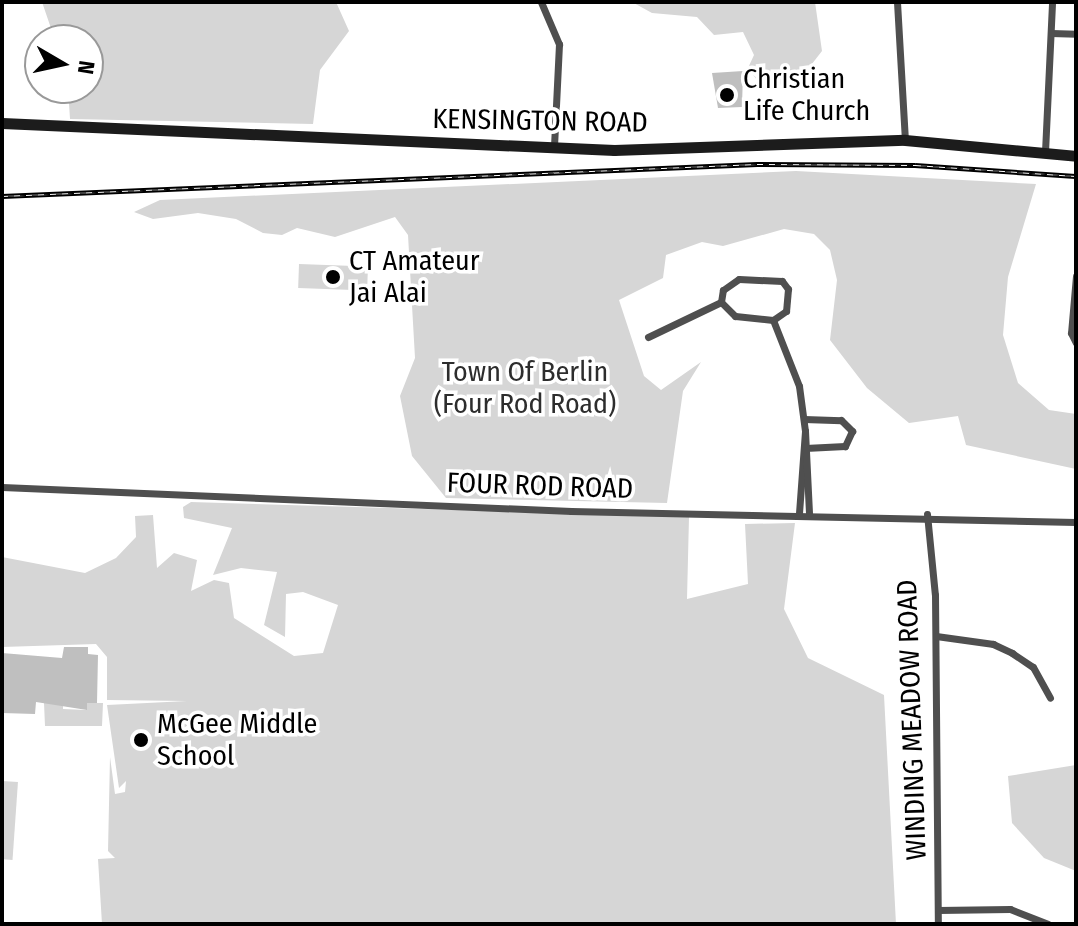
<!DOCTYPE html>
<style>
body{margin:0}
#map{position:relative;width:1078px;height:926px;overflow:hidden;background:#fff;font-family:"Fira Sans Condensed",sans-serif}
div>[style]{position:absolute}
.green>*{inset:0;background:#d6d6d6;transform-origin:0 0}
.building>*{inset:0;background:#bfbfbf}
.street>*{height:7px;margin:-3.5px;padding:0 3.5px;transform-origin:3.5px;border-radius:3.5px;background:#4f4f4f}
.secondary>*{height:11px;margin:-5.5px;padding:0 5.5px;transform-origin:5.5px;border-radius:5.5px;background:#1c1c1c}
.rail>*{height:5px;margin-top:-2.5px;transform-origin:0;background:repeating-linear-gradient(90deg,#fff 0 6px,#000 0 12px);box-sizing:border-box;border-block:2px solid #000}
.dots>*{width:22px;height:22px;translate:-50% -50%;box-sizing:border-box;border:4px solid #fff;border-radius:50%}
span{translate:-50% -50%;white-space:nowrap;text-align:center;line-height:1.15;-webkit-text-stroke:7px #fff;paint-order:stroke}
.poi-label{font-size:28px;color:#000}
.left{translate:0 -50%;text-align:left}
.street-label{font-size:28px;color:#000}
.park-label{font-size:28px;color:#2d2d2d}
.frame{position:absolute;inset:0;border:4px solid #000;pointer-events:none}
.north{position:absolute;left:24px;top:24px;width:80px;height:80px;box-sizing:border-box;background:#fff;border:2px solid #999;border-radius:50%;rotate:99deg;font-size:22px;font-weight:700;line-height:32px;text-align:center;color:#000}
.north::after{content:'';display:block;margin:auto;width:28px;height:36px;background:#000;clip-path:polygon(50% 0,100% 100%,50% 72%,0 100%)}
</style>
<div id="map">
<div class="green">
<i style="clip-path:polygon(42px 2px,336px 2px,349px 31px,320px 70px,313px 124px,70px 119px,68px 88px,88px 88px,88px 40px,55px 40px)"></i>
<i style="clip-path:polygon(632px 2px,815px 2px,822px 51px,794px 87px,757px 80px,748px 68px,754px 55px,743px 32px,714px 35px,697px 17px,652px 13px)"></i>
<i style="clip-path:polygon(796px 171px,1036px 184px,1008px 277px,1003px 335px,1018px 383px,1049px 410px,1076px 414px,1076px 469px,966px 445px,958px 416px,909px 423px,867px 388px,830px 340px,837px 280px,830px 250px,814px 234px,784px 229px,723px 246px,702px 242px,666px 255px,663px 278px,619px 300px,644px 376px,661px 390px,701px 362px,683px 391px,667px 503px,446px 498px,412px 456px,400px 396px,415px 358px,408px 235px,395px 217px,335px 237px,297px 228px,282px 235px,263px 233px,236px 219px,198px 213px,153px 219px,134px 212px,160px 200px)"></i>
<i style="left:299px;top:264px;width:69px;height:24px;rotate:2deg"></i>
<i style="clip-path:polygon(191px 502px,689px 517px,687px 599px,748px 584px,745px 524px,795px 523px,784px 609px,808px 658px,884px 695px,896px 924px,102px 924px,98px 859px,115px 858px,108px 851px,110px 757px,115px 794px,125px 792px,126px 781px,119px 788px,107px 705px,187px 701px,107px 700px,107px 657px,96px 644px,2px 647px,2px 557px,85px 573px,116px 558px,136px 537px,135px 516px,153px 515px,157px 568px,174px 553px,197px 560px,191px 591px,214px 580px,229px 583px,234px 618px,294px 656px,323px 653px,338px 605px,303px 592px,286px 594px,285px 637px,264px 625px,277px 572px,241px 568px,213px 575px,232px 528px,184px 518px,183px 507px)"></i>
<i style="clip-path:polygon(63px 702px,63px 709px,86px 710px,87px 703px,103px 703px,102px 726px,45px 726px,44px 703px)"></i>
<i style="clip-path:polygon(1076px 765px,1076px 871px,1044px 858px,1012px 823px,1008px 776px)"></i>
<i style="left:2px;top:781px;width:16px;height:78px;rotate:4deg"></i>
</div>
<div class="building">
<i style="clip-path:polygon(743px 71px,742px 107px,718px 108px,712px 73px)"></i>
<i style="clip-path:polygon(64px 647px,88px 647px,88px 654px,98px 655px,97px 703px,87px 703px,87px 710px,36px 702px,35px 714px,2px 713px,2px 653px,62px 658px)"></i>
</div>
<div class="street">
<i style="left:541px;top:2px;width:46px;rotate:66.8deg"></i>
<i style="left:559px;top:44px;width:104px;rotate:92.8deg"></i>
<i style="left:897px;top:2px;width:138px;rotate:86.7deg"></i>
<i style="left:1051px;top:33px;width:25px;rotate:2deg"></i>
<i style="left:1045px;top:152px;width:150px;rotate:-87.3deg"></i>
<i style="left:1076px;top:276px;width:57px;rotate:95deg"></i>
<i style="left:1071px;top:333px;width:11px;rotate:63deg"></i>
<i style="left:773px;top:320px;width:38px;rotate:-174deg"></i>
<i style="left:735px;top:316px;width:20px;rotate:-135deg"></i>
<i style="left:721px;top:302px;width:12px;rotate:-81deg"></i>
<i style="left:723px;top:290px;width:19px;rotate:-35deg"></i>
<i style="left:739px;top:279px;width:43px;rotate:2.7deg"></i>
<i style="left:782px;top:281px;width:10px;rotate:53deg"></i>
<i style="left:788px;top:289px;width:22px;rotate:95deg"></i>
<i style="left:786px;top:311px;width:16px;rotate:145deg"></i>
<i style="left:773px;top:320px;width:71px;rotate:68.5deg"></i>
<i style="left:799px;top:386px;width:45px;rotate:82.4deg"></i>
<i style="left:648px;top:337px;width:81px;rotate:-25.6deg"></i>
<i style="left:804px;top:419px;width:37px;rotate:2deg"></i>
<i style="left:841px;top:420px;width:16px;rotate:45deg"></i>
<i style="left:852px;top:431px;width:17px;rotate:115deg"></i>
<i style="left:845px;top:446px;width:35px;rotate:177deg"></i>
<i style="left:2px;top:487px;width:570px;rotate:2.42deg"></i>
<i style="left:571px;top:511px;width:505px;rotate:1.25deg"></i>
<i style="left:799px;top:513px;width:82px;rotate:-85.8deg"></i>
<i style="left:805px;top:431px;width:82px;rotate:87.2deg"></i>
<i style="left:927px;top:514px;width:81px;rotate:84.4deg"></i>
<i style="left:935px;top:595px;width:329px;rotate:89.5deg"></i>
<i style="left:936px;top:636px;width:58px;rotate:8deg"></i>
<i style="left:993px;top:644px;width:21px;rotate:25deg"></i>
<i style="left:1012px;top:653px;width:25px;rotate:34deg"></i>
<i style="left:1033px;top:667px;width:35px;rotate:61deg"></i>
<i style="left:938px;top:910px;width:72px;rotate:-0.8deg"></i>
<i style="left:1010px;top:909px;width:41px;rotate:21.5deg"></i>
</div>
<div class="secondary">
<i style="left:2px;top:123px;width:613px;rotate:2.53deg"></i>
<i style="left:614px;top:150px;width:291px;rotate:-2deg"></i>
<i style="left:905px;top:140px;width:172px;rotate:5.3deg"></i>
</div>
<div class="rail">
<i style="left:2px;top:196px;width:756px;rotate:-2.43deg"></i>
<i style="left:757px;top:164px;width:158px;rotate:0.4deg"></i>
<i style="left:915px;top:165px;width:161px;rotate:3.9deg"></i>
</div>
<div class="dots">
<i style="left:727px;top:95px;background:#000"></i>
<i style="left:333px;top:277px;background:#000"></i>
<i style="left:141px;top:740px;background:#000"></i>
</div>
<div class="poi-label">
<span class="left" style="left:743px;top:95px">Christian<br>Life Church</span>
<span class="left" style="left:349px;top:277px">CT Amateur<br>Jai Alai</span>
<span class="left" style="left:157px;top:740px">McGee Middle<br>School</span>
</div>
<div class="street-label">
<span style="left:540px;top:121px;rotate:1deg">KENSINGTON ROAD</span>
<span style="left:540px;top:486px;rotate:2deg">FOUR ROD ROAD</span>
<span style="left:912px;top:720px;rotate:-92deg">WINDING MEADOW ROAD</span>
</div>
<div class="park-label">
<span style="left:525px;top:388px">Town Of Berlin<br>(Four Rod Road)</span>
</div>
<div class="frame"></div>
<div class="north">N</div>
</div>
